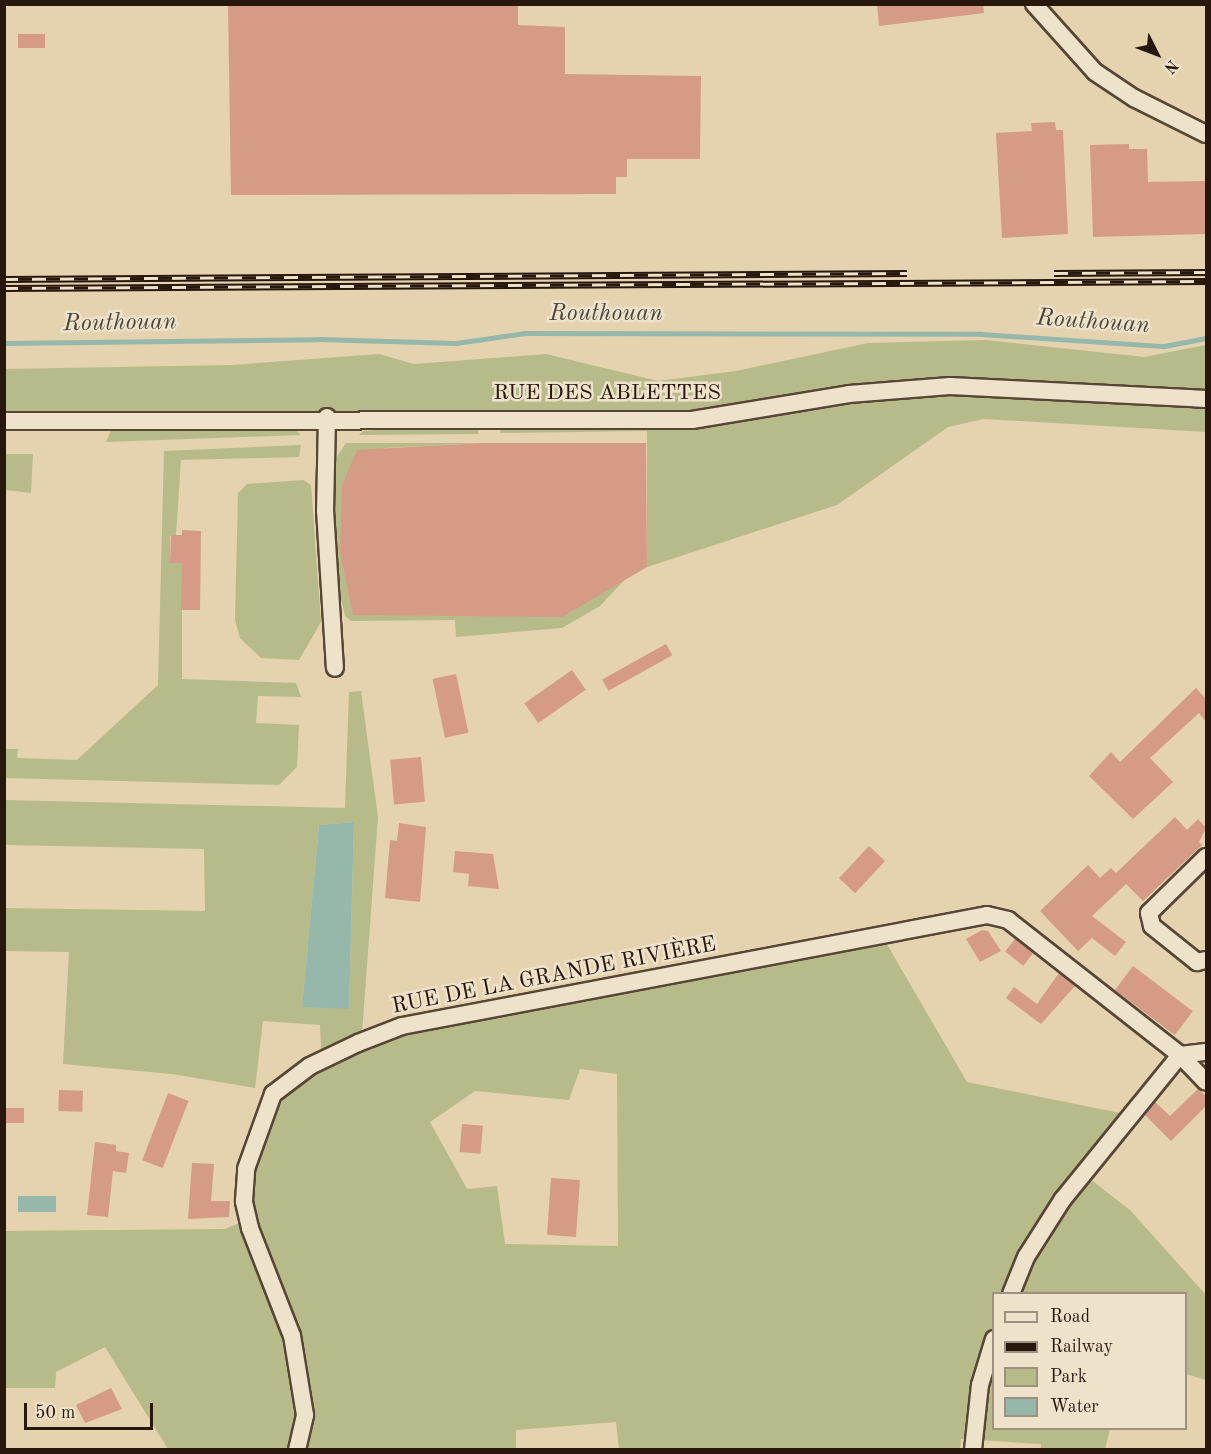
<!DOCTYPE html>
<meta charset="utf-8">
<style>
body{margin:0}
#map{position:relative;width:1211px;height:1454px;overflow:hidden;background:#e5d2af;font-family:"Old Standard TT",serif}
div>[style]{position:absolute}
.green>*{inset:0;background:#b7bb89}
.water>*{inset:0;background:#96b8aa;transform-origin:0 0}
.stream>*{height:5px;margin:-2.5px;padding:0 2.5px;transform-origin:2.5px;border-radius:2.5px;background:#96b8aa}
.building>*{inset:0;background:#d59b87;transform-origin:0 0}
.roads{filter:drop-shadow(2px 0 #574636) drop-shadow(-2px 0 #574636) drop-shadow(0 2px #574636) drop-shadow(0 -2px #574636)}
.minor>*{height:16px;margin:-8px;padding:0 8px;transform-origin:8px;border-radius:8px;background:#eee2cb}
.rail>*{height:7px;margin-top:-3.5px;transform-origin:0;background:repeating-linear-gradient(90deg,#eee2cb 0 14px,#28170d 0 28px);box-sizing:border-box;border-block:2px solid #28170d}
span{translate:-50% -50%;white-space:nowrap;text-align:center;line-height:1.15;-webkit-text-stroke:5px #eee2cb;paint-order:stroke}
.street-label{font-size:22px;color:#28170d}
.water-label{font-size:24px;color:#49473c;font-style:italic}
.frame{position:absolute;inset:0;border:6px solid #28170d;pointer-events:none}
.legend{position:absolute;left:992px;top:1292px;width:195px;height:138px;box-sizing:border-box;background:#eee2cb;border:2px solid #9f917f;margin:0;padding:8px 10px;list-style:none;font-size:18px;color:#28170d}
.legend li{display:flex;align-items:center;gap:12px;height:30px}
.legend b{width:30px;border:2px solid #9f917f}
.north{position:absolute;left:1127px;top:24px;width:60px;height:60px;-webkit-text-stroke:4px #eee2cb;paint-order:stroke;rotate:132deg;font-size:16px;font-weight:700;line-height:24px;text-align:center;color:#28170d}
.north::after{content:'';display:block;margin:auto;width:21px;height:27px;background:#28170d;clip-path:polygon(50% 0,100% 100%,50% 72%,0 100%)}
.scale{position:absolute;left:24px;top:1403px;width:129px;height:27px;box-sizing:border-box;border:3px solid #28170d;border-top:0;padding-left:8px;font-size:18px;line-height:21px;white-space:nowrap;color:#28170d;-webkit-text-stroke:4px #eee2cb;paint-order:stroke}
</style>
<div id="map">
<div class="green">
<i style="clip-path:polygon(986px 340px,1144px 357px,1206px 345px,1206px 432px,984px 419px,948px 427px,837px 505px,647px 567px,647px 431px,500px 433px,501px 428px,648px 412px,5px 411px,4px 369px,232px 365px,379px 354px,414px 364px,546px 354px,658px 381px,736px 371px,868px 343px)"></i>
<i style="clip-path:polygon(413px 427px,478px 427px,478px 434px,359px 435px,363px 431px)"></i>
<i style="clip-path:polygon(294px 429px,301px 435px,106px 442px,111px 430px)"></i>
<i style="clip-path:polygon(346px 443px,480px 443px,385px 448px,369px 464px,632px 572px,600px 606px,562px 628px,456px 637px,455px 620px,351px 621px,345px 616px,334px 569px,332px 464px)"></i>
<i style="clip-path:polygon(301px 445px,299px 457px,181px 460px,176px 535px,170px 536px,170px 563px,182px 563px,182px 679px,296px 683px,301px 697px,258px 696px,256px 723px,299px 725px,297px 767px,279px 785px,5px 778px,5px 749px,18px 749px,17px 758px,77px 760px,158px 685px,164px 451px)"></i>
<i style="clip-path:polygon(5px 454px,33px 454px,31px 493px,5px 490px)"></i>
<i style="clip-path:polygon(303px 480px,311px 485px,321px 622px,299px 660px,261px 658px,240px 638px,235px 620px,238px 493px,247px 484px)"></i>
<i style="clip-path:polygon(evenodd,361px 691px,378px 817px,362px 1033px,560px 986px,786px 945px,791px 962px,885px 941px,967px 1082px,1120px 1113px,1076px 1168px,1131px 1211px,1206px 1295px,1206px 1380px,1186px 1374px,1186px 1294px,994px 1294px,994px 1428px,1110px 1429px,1105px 1449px,1049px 1450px,1041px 1448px,1041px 1444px,961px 1439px,960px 1450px,619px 1449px,616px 1422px,516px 1430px,516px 1449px,168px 1449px,105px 1347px,56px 1372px,55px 1388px,5px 1388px,5px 1231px,225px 1229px,253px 1217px,253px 1175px,272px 1114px,293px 1088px,322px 1072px,320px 1025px,263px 1021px,255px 1088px,172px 1074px,63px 1064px,69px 952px,5px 951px,5px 908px,205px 911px,204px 849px,5px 845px,5px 800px,345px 808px,349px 692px,361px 691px,354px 822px,349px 1008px,302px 1007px,319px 825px,354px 822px,361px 691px,580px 1069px,617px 1074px,618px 1246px,505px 1244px,497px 1186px,467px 1189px,430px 1122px,475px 1091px,569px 1100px,580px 1069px)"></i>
</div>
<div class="water">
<i style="clip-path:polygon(354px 822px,349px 1009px,302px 1007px,319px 825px)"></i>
<i style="left:56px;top:1196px;width:16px;height:38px;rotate:90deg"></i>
</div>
<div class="stream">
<i style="left:4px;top:343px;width:315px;rotate:-0.7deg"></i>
<i style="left:319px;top:339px;width:137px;rotate:1.7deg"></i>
<i style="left:456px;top:343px;width:70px;rotate:-8.2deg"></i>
<i style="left:525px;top:333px;width:456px;rotate:0.1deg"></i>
<i style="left:981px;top:334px;width:183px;rotate:3.8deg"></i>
<i style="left:1164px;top:346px;width:43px;rotate:-10.8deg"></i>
</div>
<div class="building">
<i style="clip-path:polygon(228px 4px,518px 4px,518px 25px,565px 27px,565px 74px,701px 76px,700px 159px,627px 159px,627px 177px,616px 177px,616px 194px,231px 195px)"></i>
<i style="clip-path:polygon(877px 4px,983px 4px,984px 13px,879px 26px)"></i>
<i style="left:45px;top:34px;width:14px;height:27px;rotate:90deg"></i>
<i style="clip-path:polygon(1055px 122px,1056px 130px,1063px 130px,1068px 234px,1002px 238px,996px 133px,1032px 131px,1031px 123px)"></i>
<i style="clip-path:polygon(1129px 144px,1129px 149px,1147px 149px,1148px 182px,1206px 181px,1206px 234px,1093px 237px,1090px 145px)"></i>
<i style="clip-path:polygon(480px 443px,646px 443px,647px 567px,562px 617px,353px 615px,340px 552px,342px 485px,357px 450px)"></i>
<i style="clip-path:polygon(182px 530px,201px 531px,200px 610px,181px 610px,182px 563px,170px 563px,171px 535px,182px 535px)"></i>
<i style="left:666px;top:644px;width:13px;height:73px;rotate:61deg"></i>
<i style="left:572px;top:670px;width:24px;height:58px;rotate:55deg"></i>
<i style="left:456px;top:674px;width:60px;height:24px;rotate:78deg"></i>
<i style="clip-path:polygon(1196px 688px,1206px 699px,1206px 722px,1199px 713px,1150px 758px,1173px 782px,1133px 819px,1089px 776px,1111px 752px,1120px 762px)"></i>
<i style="left:421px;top:757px;width:45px;height:31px;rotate:85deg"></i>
<i style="clip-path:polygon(1175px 817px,1187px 830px,1198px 819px,1206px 828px,1199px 842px,1202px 845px,1143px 901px,1126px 884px,1092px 916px,1126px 942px,1115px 956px,1092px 938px,1078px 951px,1040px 911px,1088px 865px,1100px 878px,1111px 868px,1116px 873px)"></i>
<i style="clip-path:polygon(399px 823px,426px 827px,420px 902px,385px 898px,390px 840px,397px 841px)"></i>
<i style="left:869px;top:846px;width:22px;height:44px;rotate:43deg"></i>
<i style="clip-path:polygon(455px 851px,493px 854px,499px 889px,468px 886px,469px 874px,453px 872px)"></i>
<i style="clip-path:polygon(982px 930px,988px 931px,1001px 951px,980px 962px,966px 939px)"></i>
<i style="left:1015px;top:939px;width:23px;height:16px;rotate:38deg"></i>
<i style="left:1133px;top:966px;width:75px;height:30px;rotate:37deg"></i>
<i style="clip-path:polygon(1059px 973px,1075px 986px,1041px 1024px,1006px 998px,1014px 987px,1037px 1004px)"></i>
<i style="clip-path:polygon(1198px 1089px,1206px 1096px,1206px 1106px,1171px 1141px,1145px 1115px,1155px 1102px,1170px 1116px)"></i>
<i style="left:59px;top:1090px;width:24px;height:21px;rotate:2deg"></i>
<i style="left:168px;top:1093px;width:22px;height:72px;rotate:21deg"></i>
<i style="left:24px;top:1108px;width:15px;height:20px;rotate:90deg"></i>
<i style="left:462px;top:1124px;width:21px;height:28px;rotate:5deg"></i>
<i style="clip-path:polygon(95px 1142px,116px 1145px,116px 1151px,129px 1153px,126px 1173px,113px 1171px,108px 1217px,87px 1215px)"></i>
<i style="clip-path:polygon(192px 1163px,214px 1164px,211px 1201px,230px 1201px,229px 1217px,188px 1219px)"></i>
<i style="left:551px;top:1178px;width:29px;height:57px;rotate:4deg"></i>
<i style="clip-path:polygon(111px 1388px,122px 1409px,85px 1423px,76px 1405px)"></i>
</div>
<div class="roads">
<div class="minor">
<i style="left:1034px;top:4px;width:91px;rotate:48.1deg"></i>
<i style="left:1095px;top:72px;width:47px;rotate:33.7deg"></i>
<i style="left:1134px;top:98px;width:80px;rotate:26.6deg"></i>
<i style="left:327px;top:417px;width:93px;rotate:91.2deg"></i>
<i style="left:325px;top:510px;width:158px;rotate:86.4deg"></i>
<i style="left:4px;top:421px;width:688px;rotate:-0.08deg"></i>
<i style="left:692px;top:420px;width:159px;rotate:-9.4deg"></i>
<i style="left:849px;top:394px;width:101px;rotate:-4.5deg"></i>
<i style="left:950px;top:386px;width:256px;rotate:2.9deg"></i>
<i style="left:1206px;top:857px;width:80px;rotate:135.5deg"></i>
<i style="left:1149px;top:913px;width:13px;rotate:77deg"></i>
<i style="left:1152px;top:926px;width:58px;rotate:38.7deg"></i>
<i style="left:1197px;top:962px;width:9px;rotate:-13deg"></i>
<i style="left:1180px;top:1055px;width:26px;rotate:-7deg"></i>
<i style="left:1011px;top:1294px;width:40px;rotate:-68deg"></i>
<i style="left:1026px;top:1257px;width:69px;rotate:-57.5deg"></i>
<i style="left:1063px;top:1199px;width:186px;rotate:-50.9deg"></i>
<i style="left:297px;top:1450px;width:36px;rotate:-77deg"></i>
<i style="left:305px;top:1415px;width:80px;rotate:-99.3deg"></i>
<i style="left:292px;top:1336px;width:116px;rotate:-111.3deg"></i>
<i style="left:250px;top:1228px;width:28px;rotate:-103deg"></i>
<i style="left:244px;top:1201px;width:32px;rotate:-86deg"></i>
<i style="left:246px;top:1169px;width:80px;rotate:-70.2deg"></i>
<i style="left:273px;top:1094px;width:46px;rotate:-37.1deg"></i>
<i style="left:310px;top:1066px;width:53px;rotate:-25.6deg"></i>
<i style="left:358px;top:1043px;width:47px;rotate:-21.1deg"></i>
<i style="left:402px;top:1026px;width:595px;rotate:-10.74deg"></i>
<i style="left:987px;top:915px;width:22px;rotate:13deg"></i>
<i style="left:1008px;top:920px;width:219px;rotate:38.1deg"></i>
<i style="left:1180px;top:1055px;width:37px;rotate:46deg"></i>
<i style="left:973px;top:1450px;width:65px;rotate:-83.9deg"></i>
<i style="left:980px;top:1385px;width:48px;rotate:-73.1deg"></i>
</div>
</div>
<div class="rail">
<i style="left:1054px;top:273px;width:152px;rotate:-0.4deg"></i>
<i style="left:4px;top:279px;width:903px;rotate:-0.38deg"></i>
<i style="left:4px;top:288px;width:1202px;rotate:-0.33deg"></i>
</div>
<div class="street-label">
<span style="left:607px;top:394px">RUE DES ABLETTES</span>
<span style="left:554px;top:976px;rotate:-11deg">RUE DE LA GRANDE RIVIÈRE</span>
</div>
<div class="water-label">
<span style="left:606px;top:315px">Routhouan</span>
<span style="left:1093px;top:323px;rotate:4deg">Routhouan</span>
<span style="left:120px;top:324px;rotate:-1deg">Routhouan</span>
</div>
<div class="frame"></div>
<ul class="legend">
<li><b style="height:8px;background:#eee2cb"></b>Road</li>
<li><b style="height:8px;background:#28170d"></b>Railway</li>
<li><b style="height:16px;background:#b7bb89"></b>Park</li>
<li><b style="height:16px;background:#96b8aa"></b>Water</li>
</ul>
<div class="north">N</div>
<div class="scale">50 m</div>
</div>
